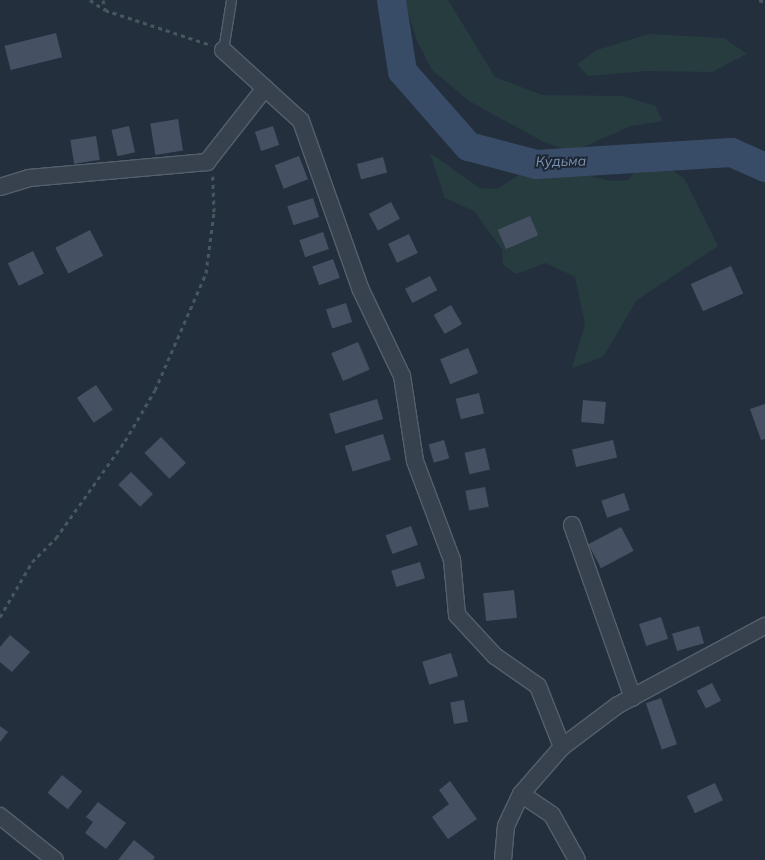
<!DOCTYPE html>
<meta charset="utf-8">
<style>
body{margin:0}
#map{position:relative;width:765px;height:860px;overflow:hidden;background:#242f3e;font-family:Mulish,sans-serif}
div>[style]{position:absolute}
.green>*{inset:0;background:#263c3f}
.river>*{height:29px;margin:-14.5px;padding:0 14.5px;transform-origin:14.5px;border-radius:14.5px;background:#394c67}
.building>*{inset:0;background:#455162;transform-origin:0 0}
.path>*{height:3px;margin-top:-1.5px;transform-origin:0;background:repeating-linear-gradient(90deg,#44595c 0 4px,transparent 0 8px)}
.roads{filter:drop-shadow(1px 0 #565f6c) drop-shadow(-1px 0 #565f6c) drop-shadow(0 1px #565f6c) drop-shadow(0 -1px #565f6c)}
.service>*{height:9px;margin:-4.5px;padding:0 4.5px;transform-origin:4.5px;border-radius:4.5px;background:#38414e}
.minor>*{height:16px;margin:-8px;padding:0 8px;transform-origin:8px;border-radius:8px;background:#38414e}
span{translate:-50% -50%;white-space:nowrap;text-align:center;line-height:1.15;-webkit-text-stroke:4px #1d2633;paint-order:stroke}
.water-label{font-size:14px;color:#7c92b1;font-style:italic}
</style>
<div id="map">
<div class="green">
<i style="clip-path:polygon(404px 0,448px 0,495px 77px,542px 95px,623px 96px,655px 106px,663px 121px,631px 126px,572px 152px,542px 141px,469px 101px,432px 70px,417px 41px)"></i>
<i style="clip-path:polygon(649px 34px,724px 38px,747px 54px,712px 72px,646px 71px,588px 76px,577px 64px,597px 50px)"></i>
<i style="clip-path:polygon(430px 153px,480px 188px,497px 189px,536px 164px,612px 181px,628px 180px,638px 168px,670px 169px,684px 178px,718px 246px,637px 300px,603px 357px,572px 368px,585px 324px,575px 277px,546px 263px,516px 274px,503px 265px,502px 249px,474px 211px,445px 198px)"></i>
</div>
<div class="river">
<i style="left:391px;top:0;width:72px;rotate:81.2deg"></i>
<i style="left:402px;top:71px;width:100px;rotate:48.7deg"></i>
<i style="left:468px;top:146px;width:70px;rotate:14.8deg"></i>
<i style="left:536px;top:164px;width:195px;rotate:-3.5deg"></i>
<i style="left:731px;top:152px;width:37px;rotate:24deg"></i>
</div>
<div class="building">
<i style="left:56px;top:33px;width:25px;height:53px;rotate:76deg"></i>
<i style="left:178px;top:119px;width:32px;height:28px;rotate:81deg"></i>
<i style="left:129px;top:126px;width:27px;height:18px;rotate:77deg"></i>
<i style="left:273px;top:126px;width:20px;height:19px;rotate:72deg"></i>
<i style="left:96px;top:136px;width:24px;height:26px;rotate:81deg"></i>
<i style="left:299px;top:156px;width:25px;height:26px;rotate:69deg"></i>
<i style="left:383px;top:157px;width:16px;height:27px;rotate:75deg"></i>
<i style="left:313px;top:198px;width:20px;height:27px;rotate:72deg"></i>
<i style="left:391px;top:202px;width:19px;height:25px;rotate:62deg"></i>
<i style="left:530px;top:216px;width:21px;height:35px;rotate:67deg"></i>
<i style="left:90px;top:230px;width:29px;height:39px;rotate:63deg"></i>
<i style="left:323px;top:232px;width:18px;height:25px;rotate:71deg"></i>
<i style="left:409px;top:234px;width:21px;height:23px;rotate:65deg"></i>
<i style="left:33px;top:251px;width:25px;height:28px;rotate:64deg"></i>
<i style="left:333px;top:259px;width:20px;height:22px;rotate:70deg"></i>
<i style="left:731px;top:266px;width:30px;height:44px;rotate:66deg"></i>
<i style="left:430px;top:276px;width:16px;height:28px;rotate:63deg"></i>
<i style="left:346px;top:303px;width:20px;height:21px;rotate:72deg"></i>
<i style="left:451px;top:305px;width:22px;height:20px;rotate:60deg"></i>
<i style="left:358px;top:342px;width:30px;height:29px;rotate:67deg"></i>
<i style="left:468px;top:348px;width:27px;height:30px;rotate:68deg"></i>
<i style="left:96px;top:385px;width:30px;height:23px;rotate:56deg"></i>
<i style="left:479px;top:393px;width:21px;height:24px;rotate:76deg"></i>
<i style="left:377px;top:399px;width:21px;height:50px;rotate:73deg"></i>
<i style="left:583px;top:400px;width:23px;height:22px;rotate:5deg"></i>
<i style="clip-path:polygon(765px 404px,765px 439px,761px 440px,750px 409px)"></i>
<i style="left:383px;top:434px;width:27px;height:40px;rotate:73deg"></i>
<i style="left:161px;top:437px;width:36px;height:23px;rotate:46deg"></i>
<i style="left:444px;top:440px;width:19px;height:16px;rotate:74deg"></i>
<i style="left:613px;top:440px;width:18px;height:42px;rotate:77deg"></i>
<i style="left:485px;top:448px;width:22px;height:21px;rotate:77deg"></i>
<i style="left:131px;top:472px;width:31px;height:18px;rotate:45deg"></i>
<i style="left:485px;top:487px;width:20px;height:20px;rotate:79deg"></i>
<i style="left:624px;top:493px;width:18px;height:24px;rotate:71deg"></i>
<i style="left:411px;top:526px;width:20px;height:27px;rotate:70deg"></i>
<i style="left:621px;top:527px;width:27px;height:37px;rotate:62deg"></i>
<i style="left:420px;top:562px;width:17px;height:30px;rotate:73deg"></i>
<i style="left:514px;top:590px;width:28px;height:31px;rotate:84deg"></i>
<i style="left:661px;top:617px;width:23px;height:23px;rotate:72deg"></i>
<i style="left:699px;top:626px;width:18px;height:28px;rotate:74deg"></i>
<i style="clip-path:polygon(10px 635px,30px 652px,12px 672px,0 662px,0 647px)"></i>
<i style="left:451px;top:653px;width:24px;height:30px;rotate:73deg"></i>
<i style="left:712px;top:683px;width:20px;height:17px;rotate:63deg"></i>
<i style="left:661px;top:698px;width:49px;height:16px;rotate:71deg"></i>
<i style="left:464px;top:700px;width:22px;height:14px;rotate:80deg"></i>
<i style="clip-path:polygon(0 726px,8px 732px,0 742px)"></i>
<i style="left:62px;top:775px;width:26px;height:23px;rotate:39deg"></i>
<i style="clip-path:polygon(450px 781px,477px 819px,448px 839px,432px 817px,449px 804px,439px 790px)"></i>
<i style="left:715px;top:783px;width:19px;height:31px;rotate:65deg"></i>
<i style="clip-path:polygon(98px 802px,126px 823px,106px 849px,85px 833px,93px 822px,86px 817px)"></i>
<i style="clip-path:polygon(134px 840px,155px 857px,153px 860px,118px 860px)"></i>
</div>
<div class="path">
<i style="left:90px;top:0;width:18px;rotate:34deg"></i>
<i style="left:105px;top:10px;width:112px;rotate:18.3deg"></i>
<i style="left:103px;top:0;width:9px;rotate:77deg"></i>
<i style="left:759px;top:0;width:6px;rotate:18deg"></i>
<i style="left:0;top:617px;width:64px;rotate:-59.8deg"></i>
<i style="left:32px;top:562px;width:34px;rotate:-45deg"></i>
<i style="left:56px;top:538px;width:119px;rotate:-54.6deg"></i>
<i style="left:125px;top:441px;width:59px;rotate:-59.5deg"></i>
<i style="left:155px;top:390px;width:128px;rotate:-66.4deg"></i>
<i style="left:206px;top:273px;width:62px;rotate:-82.5deg"></i>
<i style="left:214px;top:212px;width:36px;rotate:-92deg"></i>
</div>
<div class="roads">
<div class="service">
<i style="left:223px;top:50px;width:51px;rotate:-80.9deg"></i>
</div>
<div class="minor">
<i style="left:223px;top:50px;width:105px;rotate:42.3deg"></i>
<i style="left:301px;top:121px;width:177px;rotate:70.5deg"></i>
<i style="left:360px;top:288px;width:98px;rotate:64.5deg"></i>
<i style="left:402px;top:376px;width:86px;rotate:81.3deg"></i>
<i style="left:415px;top:461px;width:106px;rotate:69.5deg"></i>
<i style="left:452px;top:560px;width:55px;rotate:84.8deg"></i>
<i style="left:457px;top:615px;width:56px;rotate:47.2deg"></i>
<i style="left:495px;top:656px;width:52px;rotate:34.9deg"></i>
<i style="left:538px;top:686px;width:66px;rotate:68.5deg"></i>
<i style="left:0;top:187px;width:30px;rotate:-17deg"></i>
<i style="left:29px;top:178px;width:179px;rotate:-5.1deg"></i>
<i style="left:207px;top:162px;width:94px;rotate:-51.9deg"></i>
<i style="left:572px;top:525px;width:183px;rotate:70.6deg"></i>
<i style="left:521px;top:794px;width:62px;rotate:-48.9deg"></i>
<i style="left:562px;top:747px;width:70px;rotate:-36.9deg"></i>
<i style="left:618px;top:705px;width:167px;rotate:-28.3deg"></i>
<i style="left:0;top:816px;width:70px;rotate:38.7deg"></i>
<i style="left:503px;top:860px;width:34px;rotate:-85deg"></i>
<i style="left:506px;top:826px;width:35px;rotate:-65deg"></i>
<i style="left:521px;top:794px;width:37px;rotate:34deg"></i>
<i style="left:552px;top:815px;width:51px;rotate:60.9deg"></i>
</div>
</div>
<div class="water-label">
<span style="left:561px;top:161px;rotate:-1deg">Кудьма</span>
</div>
</div>
